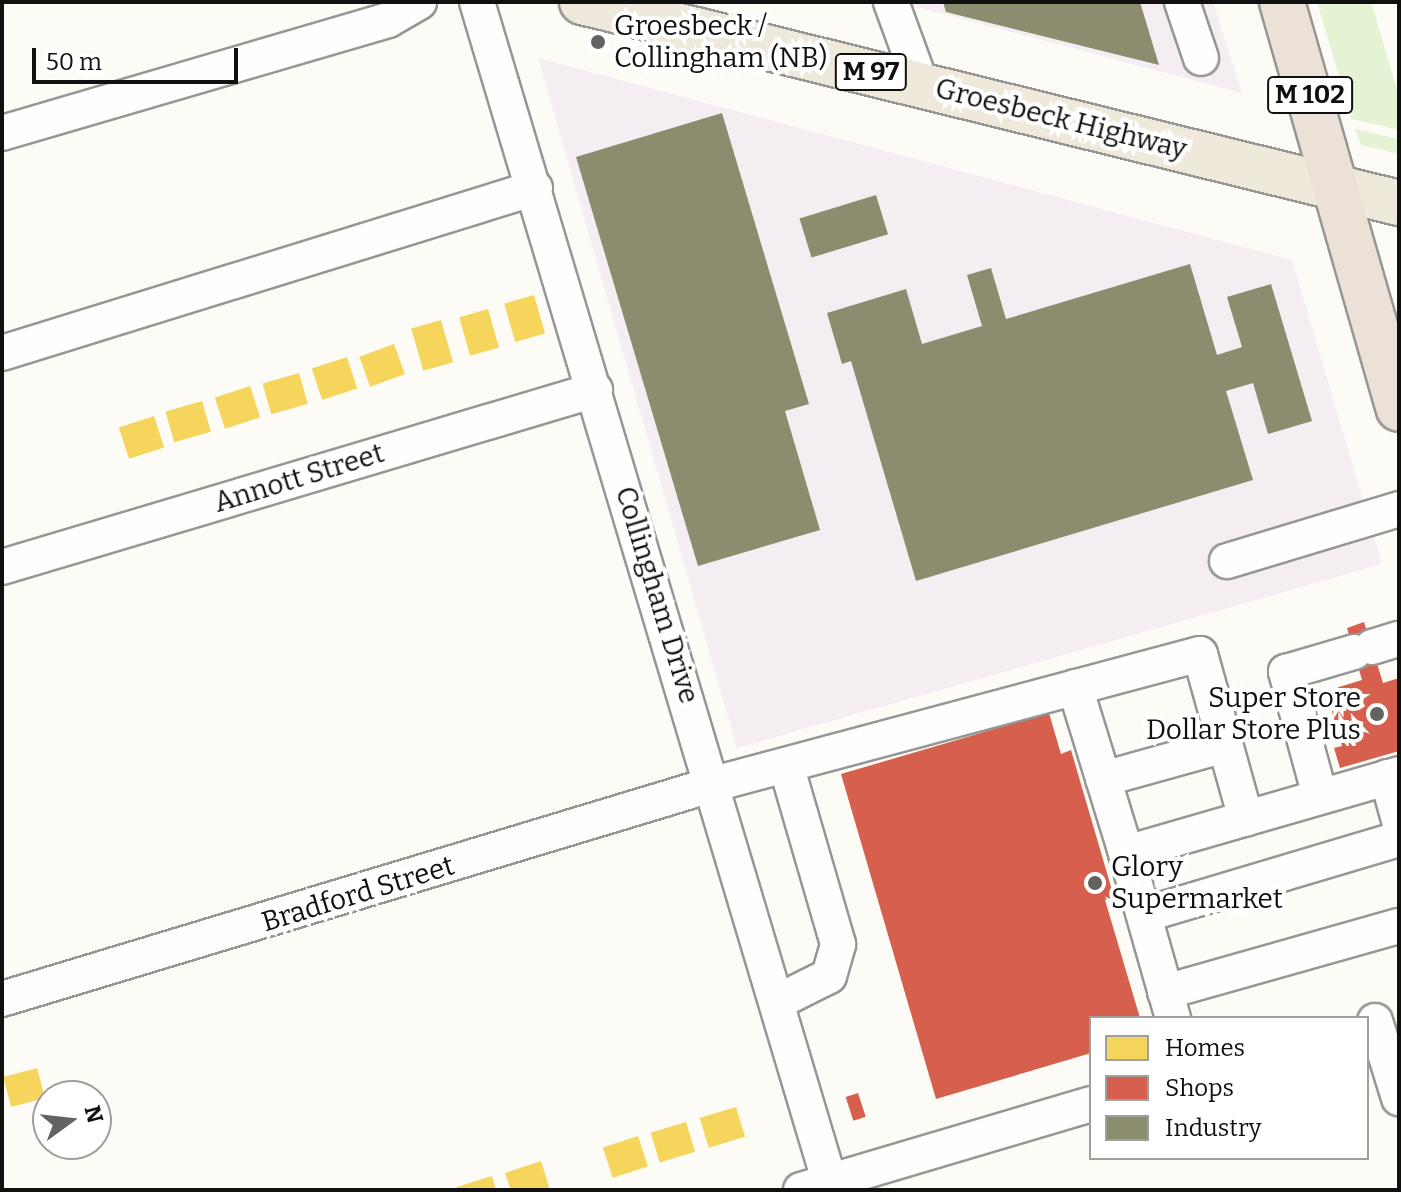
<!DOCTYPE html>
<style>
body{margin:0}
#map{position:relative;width:1401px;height:1192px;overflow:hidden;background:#fcfbf6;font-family:Bitter,serif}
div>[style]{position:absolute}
.industrial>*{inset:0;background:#f4eef2}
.green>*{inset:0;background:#e5f3d5}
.homes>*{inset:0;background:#f6d55c;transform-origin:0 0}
.shops>*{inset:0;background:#d6604d;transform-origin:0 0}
.industry>*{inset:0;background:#8c8c6e;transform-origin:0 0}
.roads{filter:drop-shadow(2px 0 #969694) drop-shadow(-2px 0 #969694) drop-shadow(0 2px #969694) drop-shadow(0 -2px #969694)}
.minor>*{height:34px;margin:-17px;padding:0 17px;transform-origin:17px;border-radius:17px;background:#fffefe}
.major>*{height:44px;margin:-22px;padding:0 22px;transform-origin:22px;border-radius:22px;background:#eee9da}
.highway>*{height:44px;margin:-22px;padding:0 22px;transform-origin:22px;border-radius:22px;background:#ebe1d6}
.dots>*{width:22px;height:22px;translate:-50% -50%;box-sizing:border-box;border:4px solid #fff;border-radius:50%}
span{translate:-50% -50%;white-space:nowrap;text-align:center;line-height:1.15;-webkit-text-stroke:8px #fff;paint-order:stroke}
.shield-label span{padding:2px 6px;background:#fff;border:2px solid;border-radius:6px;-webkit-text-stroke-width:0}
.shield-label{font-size:26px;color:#101010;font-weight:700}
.poi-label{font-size:28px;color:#101010}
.left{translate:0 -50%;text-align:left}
.right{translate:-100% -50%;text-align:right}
.street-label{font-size:28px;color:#101010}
.frame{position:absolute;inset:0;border:4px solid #101010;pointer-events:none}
.legend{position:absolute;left:1089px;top:1016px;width:280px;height:144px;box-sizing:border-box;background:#fff;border:2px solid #9f9f9f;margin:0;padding:10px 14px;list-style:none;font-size:24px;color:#101010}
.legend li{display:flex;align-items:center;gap:16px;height:40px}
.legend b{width:40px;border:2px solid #9f9f9f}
.north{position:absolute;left:32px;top:1080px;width:80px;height:80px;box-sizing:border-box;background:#fff;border:2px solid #9f9f9f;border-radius:50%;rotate:75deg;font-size:22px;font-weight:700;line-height:32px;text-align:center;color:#101010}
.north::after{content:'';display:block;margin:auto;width:28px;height:36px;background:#636260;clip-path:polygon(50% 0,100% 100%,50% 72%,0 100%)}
.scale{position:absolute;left:32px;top:48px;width:206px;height:36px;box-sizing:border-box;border:4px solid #101010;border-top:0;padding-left:10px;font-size:24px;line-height:28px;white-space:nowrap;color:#101010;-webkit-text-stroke:6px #fff;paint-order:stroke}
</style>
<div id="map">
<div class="industrial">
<i style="clip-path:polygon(893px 2px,1213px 2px,1242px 93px,939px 13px)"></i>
<i style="clip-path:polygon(538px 58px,1292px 260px,1382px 564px,737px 748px)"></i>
</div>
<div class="green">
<i style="clip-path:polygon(1317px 2px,1371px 2px,1399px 96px,1399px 130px,1352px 119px)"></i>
<i style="clip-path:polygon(1355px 129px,1399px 139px,1399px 154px,1361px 145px)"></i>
</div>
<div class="homes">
<i style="left:534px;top:295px;width:40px;height:31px;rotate:74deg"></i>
<i style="left:488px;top:309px;width:40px;height:30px;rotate:74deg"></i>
<i style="left:441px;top:320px;width:44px;height:31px;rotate:74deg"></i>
<i style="left:394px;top:344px;width:32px;height:37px;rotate:70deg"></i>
<i style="left:347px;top:357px;width:33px;height:37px;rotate:72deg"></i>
<i style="left:299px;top:373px;width:32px;height:38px;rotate:74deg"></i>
<i style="left:250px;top:386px;width:33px;height:37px;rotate:72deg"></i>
<i style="left:202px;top:401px;width:32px;height:38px;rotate:74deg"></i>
<i style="left:154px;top:416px;width:33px;height:37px;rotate:72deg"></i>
<i style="left:37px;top:1068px;width:31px;height:35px;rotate:75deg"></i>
<i style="left:736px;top:1107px;width:31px;height:38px;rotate:73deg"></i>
<i style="left:686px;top:1122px;width:31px;height:37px;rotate:73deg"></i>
<i style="left:638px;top:1136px;width:32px;height:37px;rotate:72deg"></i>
<i style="clip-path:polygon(541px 1161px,550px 1190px,511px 1190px,505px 1173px)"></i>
<i style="clip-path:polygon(492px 1176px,496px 1190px,457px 1190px,457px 1187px)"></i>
</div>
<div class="shops">
<i style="clip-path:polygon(1364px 622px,1383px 683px,1399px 678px,1399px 751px,1340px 768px,1334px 748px,1342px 746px,1326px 691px,1362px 680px,1347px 628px)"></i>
<i style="clip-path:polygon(1049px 713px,1061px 754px,1071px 750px,1114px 897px,1105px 900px,1140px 1018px,1091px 1018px,1091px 1053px,936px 1099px,841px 774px)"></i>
<i style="left:858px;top:1093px;width:25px;height:13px;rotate:72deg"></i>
</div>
<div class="industry">
<i style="clip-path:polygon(943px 2px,1140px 2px,1159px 65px,946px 12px)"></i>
<i style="clip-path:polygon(722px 113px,809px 404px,785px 411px,820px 530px,698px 566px,576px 157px)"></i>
<i style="left:876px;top:195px;width:41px;height:80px;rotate:73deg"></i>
<i style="clip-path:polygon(1190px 264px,1217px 355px,1242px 347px,1227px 297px,1271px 284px,1312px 421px,1268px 434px,1253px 383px,1226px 391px,1253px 480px,916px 581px,851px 361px,842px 364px,827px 313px,906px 289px,922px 344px,982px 326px,967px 275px,991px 268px,1006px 319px)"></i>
</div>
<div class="roads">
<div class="minor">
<i style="left:477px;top:2px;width:1240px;rotate:73.36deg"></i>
<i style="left:891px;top:2px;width:87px;rotate:69.9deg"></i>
<i style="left:1182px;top:2px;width:59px;rotate:71.3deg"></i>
<i style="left:2px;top:133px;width:402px;rotate:-16.3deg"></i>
<i style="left:388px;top:20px;width:36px;rotate:-30deg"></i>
<i style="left:2px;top:353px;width:558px;rotate:-17.2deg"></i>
<i style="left:1227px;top:561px;width:180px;rotate:-16.8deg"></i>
<i style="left:2px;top:567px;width:619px;rotate:-16.62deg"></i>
<i style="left:1372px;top:647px;width:28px;rotate:-17deg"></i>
<i style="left:1075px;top:687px;width:174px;rotate:72.9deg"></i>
<i style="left:1387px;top:777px;width:45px;rotate:74.4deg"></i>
<i style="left:1103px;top:779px;width:127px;rotate:-15.6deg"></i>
<i style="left:1320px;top:796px;width:129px;rotate:-105.3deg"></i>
<i style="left:1286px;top:672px;width:71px;rotate:-16.4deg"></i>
<i style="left:1147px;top:914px;width:263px;rotate:-16.6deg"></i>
<i style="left:1165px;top:992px;width:243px;rotate:-15.8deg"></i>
<i style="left:2px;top:999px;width:744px;rotate:-16.8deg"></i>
<i style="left:714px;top:784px;width:503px;rotate:-14.98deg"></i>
<i style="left:1200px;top:654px;width:171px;rotate:74.4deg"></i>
<i style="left:779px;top:1001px;width:56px;rotate:-26.6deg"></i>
<i style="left:829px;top:976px;width:33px;rotate:-74deg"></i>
<i style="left:838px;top:944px;width:186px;rotate:-106.2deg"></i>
<i style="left:1173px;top:1018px;width:172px;rotate:-105.9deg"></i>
<i style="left:1126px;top:853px;width:284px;rotate:-16.1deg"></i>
<i style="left:1375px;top:1021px;width:81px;rotate:72.7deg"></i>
<i style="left:801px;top:1190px;width:302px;rotate:-16.5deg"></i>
</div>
<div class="major">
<i style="left:582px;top:2px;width:841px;rotate:13.82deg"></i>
</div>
<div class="highway">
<i style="left:1282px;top:2px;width:423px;rotate:74deg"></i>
</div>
</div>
<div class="dots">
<i style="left:598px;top:42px;background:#636260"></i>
<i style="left:1377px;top:714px;background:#636260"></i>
<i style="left:1095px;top:883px;background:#636260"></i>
</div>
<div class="shield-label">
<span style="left:871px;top:72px">M 97</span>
<span style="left:1310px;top:95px">M 102</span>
</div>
<div class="poi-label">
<span class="left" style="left:614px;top:42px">Groesbeck /<br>Collingham (NB)</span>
<span class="right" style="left:1361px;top:714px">Super Store<br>Dollar Store Plus</span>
<span class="left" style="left:1111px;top:883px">Glory<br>Supermarket</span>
</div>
<div class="street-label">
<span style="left:1061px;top:119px;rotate:14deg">Groesbeck Highway</span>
<span style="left:299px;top:478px;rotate:-17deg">Annott Street</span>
<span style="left:657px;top:595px;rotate:73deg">Collingham Drive</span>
<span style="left:358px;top:894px;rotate:-17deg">Bradford Street</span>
</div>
<div class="frame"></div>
<ul class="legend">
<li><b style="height:22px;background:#f6d55c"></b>Homes</li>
<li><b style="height:22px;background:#d6604d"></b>Shops</li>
<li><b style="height:22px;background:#8c8c6e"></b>Industry</li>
</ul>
<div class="north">N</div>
<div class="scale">50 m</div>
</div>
